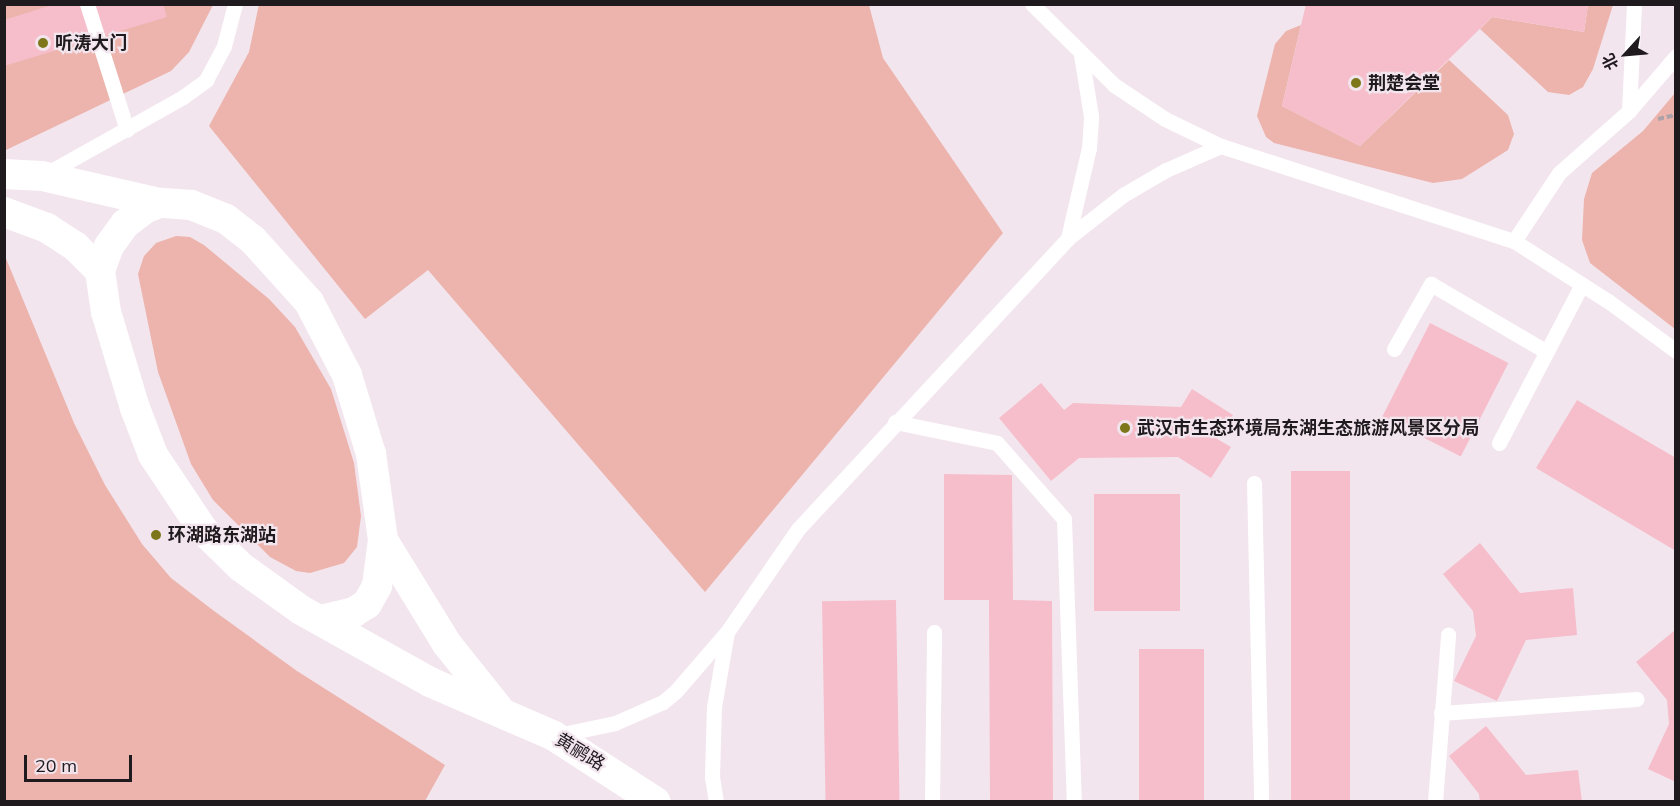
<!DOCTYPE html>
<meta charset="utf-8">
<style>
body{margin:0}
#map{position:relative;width:1680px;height:806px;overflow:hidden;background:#f3e5ee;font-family:Mulish,"Noto Sans SC",sans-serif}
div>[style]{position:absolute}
.green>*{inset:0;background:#ecb4ac}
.building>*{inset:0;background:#f5beca;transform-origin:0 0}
.path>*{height:4px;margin-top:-2px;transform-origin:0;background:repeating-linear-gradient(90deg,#ada2a9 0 6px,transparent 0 9px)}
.service>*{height:15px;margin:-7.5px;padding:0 7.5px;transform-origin:7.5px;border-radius:7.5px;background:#fff}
.minor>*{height:30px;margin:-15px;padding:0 15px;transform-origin:15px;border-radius:15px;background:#fff}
.dots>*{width:16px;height:16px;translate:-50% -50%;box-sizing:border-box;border:3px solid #f3e5ee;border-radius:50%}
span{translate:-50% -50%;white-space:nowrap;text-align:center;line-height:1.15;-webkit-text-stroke:4.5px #f3e5ee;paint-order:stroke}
.poi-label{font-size:18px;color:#1f1a1e;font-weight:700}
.left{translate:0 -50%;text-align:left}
.street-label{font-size:18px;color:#1f1a1e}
.frame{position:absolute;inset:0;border:6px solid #1f1a1e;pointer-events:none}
.north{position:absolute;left:1596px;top:24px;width:60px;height:60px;-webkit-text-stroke:4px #f3e5ee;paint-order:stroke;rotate:244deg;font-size:16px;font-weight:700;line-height:24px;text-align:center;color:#1f1a1e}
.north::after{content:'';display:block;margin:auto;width:21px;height:27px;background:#1f1a1e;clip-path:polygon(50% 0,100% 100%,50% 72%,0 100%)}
.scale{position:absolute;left:24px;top:755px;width:108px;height:27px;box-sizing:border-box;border:3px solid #1f1a1e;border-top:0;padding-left:8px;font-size:18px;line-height:21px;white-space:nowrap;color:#1f1a1e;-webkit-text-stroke:4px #f3e5ee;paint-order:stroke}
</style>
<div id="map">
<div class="green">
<i style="clip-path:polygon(259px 4px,869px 5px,883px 58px,1003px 233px,705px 592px,428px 270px,365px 319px,209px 126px,249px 52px)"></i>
<i style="clip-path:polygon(5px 5px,213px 5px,189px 52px,171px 71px,6px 150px,5px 158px)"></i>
<i style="clip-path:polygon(1588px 5px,1613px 5px,1593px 69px,1583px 87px,1569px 95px,1548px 92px,1480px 29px,1492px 17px,1584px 32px)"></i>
<i style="clip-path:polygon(1301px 25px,1282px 106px,1360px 146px,1449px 60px,1508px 115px,1514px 134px,1508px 150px,1462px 179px,1433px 183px,1274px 143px,1266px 137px,1257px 116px,1275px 44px,1286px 31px)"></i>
<i style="clip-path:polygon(1675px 93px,1675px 329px,1590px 263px,1582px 240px,1584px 199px,1592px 173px,1643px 131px)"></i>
<i style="clip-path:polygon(176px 236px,190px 237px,204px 245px,269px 299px,295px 327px,331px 389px,354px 463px,361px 516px,357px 547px,344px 563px,310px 573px,296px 571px,270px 557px,213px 500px,191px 464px,158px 372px,138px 274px,144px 256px,156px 243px)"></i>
<i style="clip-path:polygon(5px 256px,74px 423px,105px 485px,142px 544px,171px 578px,214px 611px,297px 671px,445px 765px,425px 801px,5px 801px)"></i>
</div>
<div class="building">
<i style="clip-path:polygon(55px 4px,163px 4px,167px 17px,4px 66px,4px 20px)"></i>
<i style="clip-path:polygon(1306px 4px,1588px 4px,1584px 32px,1492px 17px,1360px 146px,1282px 106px)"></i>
<i style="left:1430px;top:323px;width:88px;height:105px;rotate:27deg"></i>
<i style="clip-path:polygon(1041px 383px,1064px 410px,1073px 403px,1181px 407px,1192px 389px,1233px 415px,1217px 439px,1231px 447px,1211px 478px,1178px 457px,1079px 458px,1051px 481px,999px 418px)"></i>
<i style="clip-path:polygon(1577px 400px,1676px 458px,1676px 551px,1536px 468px)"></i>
<i style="left:1291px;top:471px;width:59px;height:331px"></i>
<i style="clip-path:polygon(944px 474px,1012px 475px,1013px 600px,1052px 601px,1053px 802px,990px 802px,989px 600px,944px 600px)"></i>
<i style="left:1094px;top:494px;width:86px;height:117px"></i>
<i style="clip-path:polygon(1480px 543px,1520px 593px,1573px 588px,1577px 635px,1526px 640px,1497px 701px,1454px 681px,1476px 636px,1473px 611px,1443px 574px)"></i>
<i style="left:896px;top:600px;width:202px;height:74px;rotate:89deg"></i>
<i style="clip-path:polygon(1674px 631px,1676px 633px,1676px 782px,1648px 769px,1669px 724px,1667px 700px,1636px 662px)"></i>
<i style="left:1139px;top:649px;width:65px;height:153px"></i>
<i style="clip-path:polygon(1486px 726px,1526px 775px,1578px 770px,1582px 802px,1480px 802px,1479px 794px,1449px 756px)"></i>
</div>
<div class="path">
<i style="left:1658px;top:119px;width:18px;rotate:-13deg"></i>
</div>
<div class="service">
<i style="left:87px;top:4px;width:132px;rotate:72.4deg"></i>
<i style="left:1032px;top:4px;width:115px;rotate:44.6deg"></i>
<i style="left:1114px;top:85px;width:61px;rotate:33.7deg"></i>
<i style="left:1165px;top:119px;width:62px;rotate:25.7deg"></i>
<i style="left:1221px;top:146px;width:308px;rotate:18deg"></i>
<i style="left:1514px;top:241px;width:112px;rotate:32.6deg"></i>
<i style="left:1608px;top:301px;width:84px;rotate:36.3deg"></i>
<i style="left:1629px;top:111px;width:107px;rotate:-87.3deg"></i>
<i style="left:44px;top:175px;width:159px;rotate:-29.3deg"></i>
<i style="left:183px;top:97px;width:29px;rotate:-36deg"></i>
<i style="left:206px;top:80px;width:38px;rotate:-62deg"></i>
<i style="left:224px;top:46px;width:43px;rotate:-75.3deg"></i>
<i style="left:1068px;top:238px;width:70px;rotate:-38deg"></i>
<i style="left:1123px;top:195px;width:50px;rotate:-30.2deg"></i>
<i style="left:1166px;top:170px;width:60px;rotate:-23.6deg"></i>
<i style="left:1514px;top:241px;width:82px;rotate:-56.5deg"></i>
<i style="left:1559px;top:173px;width:94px;rotate:-41.5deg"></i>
<i style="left:1629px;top:111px;width:72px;rotate:-49.5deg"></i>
<i style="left:1394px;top:349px;width:75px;rotate:-60.4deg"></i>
<i style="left:1431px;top:284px;width:134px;rotate:30.4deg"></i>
<i style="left:895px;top:422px;width:104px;rotate:11.6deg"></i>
<i style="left:997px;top:443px;width:101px;rotate:48.6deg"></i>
<i style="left:1064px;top:519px;width:283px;rotate:88deg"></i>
<i style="left:1499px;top:443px;width:179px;rotate:-62.4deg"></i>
<i style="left:1254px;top:483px;width:319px;rotate:88.7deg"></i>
<i style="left:1441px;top:713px;width:196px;rotate:-4.1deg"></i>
<i style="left:558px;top:735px;width:58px;rotate:-11.9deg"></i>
<i style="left:615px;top:723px;width:52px;rotate:-23.6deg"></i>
<i style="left:663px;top:702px;width:17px;rotate:-40deg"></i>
<i style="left:676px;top:691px;width:78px;rotate:-49.2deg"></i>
<i style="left:727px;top:632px;width:125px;rotate:-55.4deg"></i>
<i style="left:798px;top:529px;width:397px;rotate:-47.1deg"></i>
<i style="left:1068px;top:238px;width:92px;rotate:-76.9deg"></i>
<i style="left:1089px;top:148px;width:32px;rotate:-86deg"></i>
<i style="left:1091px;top:116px;width:63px;rotate:-99.2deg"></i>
<i style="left:716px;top:802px;width:25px;rotate:-99deg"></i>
<i style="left:712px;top:777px;width:70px;rotate:-88.4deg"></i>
<i style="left:714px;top:707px;width:76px;rotate:-80.2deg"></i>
<i style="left:932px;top:802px;width:170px;rotate:-89.3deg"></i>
<i style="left:1435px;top:802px;width:168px;rotate:-85.5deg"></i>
</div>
<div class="minor">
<i style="left:4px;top:174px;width:38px;rotate:3deg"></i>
<i style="left:42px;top:176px;width:121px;rotate:12.9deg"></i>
<i style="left:4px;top:212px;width:46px;rotate:20.4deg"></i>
<i style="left:47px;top:228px;width:33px;rotate:33deg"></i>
<i style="left:75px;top:246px;width:35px;rotate:45deg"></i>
<i style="left:383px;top:540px;width:122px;rotate:58.4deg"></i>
<i style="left:447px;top:644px;width:82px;rotate:51.4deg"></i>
<i style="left:320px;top:620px;width:35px;rotate:-13deg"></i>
<i style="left:354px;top:612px;width:15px;rotate:-32deg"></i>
<i style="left:367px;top:604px;width:21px;rotate:-61deg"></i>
<i style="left:377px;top:586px;width:46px;rotate:-82.6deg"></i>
<i style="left:383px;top:540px;width:87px;rotate:-97.9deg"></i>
<i style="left:371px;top:454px;width:83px;rotate:-106.9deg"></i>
<i style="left:347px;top:375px;width:82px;rotate:-117.5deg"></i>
<i style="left:309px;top:302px;width:84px;rotate:-132.1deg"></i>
<i style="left:253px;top:240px;width:34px;rotate:-142deg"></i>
<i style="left:226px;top:219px;width:38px;rotate:-158deg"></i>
<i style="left:191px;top:205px;width:31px;rotate:-176deg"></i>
<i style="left:160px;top:203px;width:15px;rotate:160deg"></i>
<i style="left:146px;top:208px;width:26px;rotate:143deg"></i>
<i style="left:125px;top:224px;width:27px;rotate:126deg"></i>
<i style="left:109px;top:246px;width:27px;rotate:110deg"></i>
<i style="left:100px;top:271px;width:41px;rotate:81.7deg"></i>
<i style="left:106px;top:312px;width:100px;rotate:73.2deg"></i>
<i style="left:135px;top:408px;width:50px;rotate:69deg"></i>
<i style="left:153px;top:455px;width:90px;rotate:56.3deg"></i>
<i style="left:203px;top:530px;width:53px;rotate:44.2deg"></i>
<i style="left:241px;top:567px;width:74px;rotate:35.6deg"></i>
<i style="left:301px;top:610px;width:148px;rotate:29.2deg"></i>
<i style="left:430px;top:682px;width:135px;rotate:23.5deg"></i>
<i style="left:554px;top:736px;width:121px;rotate:32.9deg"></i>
</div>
<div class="dots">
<i style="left:43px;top:43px;background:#7e761a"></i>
<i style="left:1356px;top:83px;background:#7e761a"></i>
<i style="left:1125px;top:428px;background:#7e761a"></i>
<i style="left:156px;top:535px;background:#7e761a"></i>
</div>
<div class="poi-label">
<span class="left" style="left:55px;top:43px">听涛大门</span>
<span class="left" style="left:1368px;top:83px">荆楚会堂</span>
<span class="left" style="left:1137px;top:428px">武汉市生态环境局东湖生态旅游风景区分局</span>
<span class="left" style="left:168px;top:535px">环湖路东湖站</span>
</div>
<div class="street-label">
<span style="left:580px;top:752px;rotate:31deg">黄鹂路</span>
</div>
<div class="frame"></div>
<div class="north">北</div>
<div class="scale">20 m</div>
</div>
